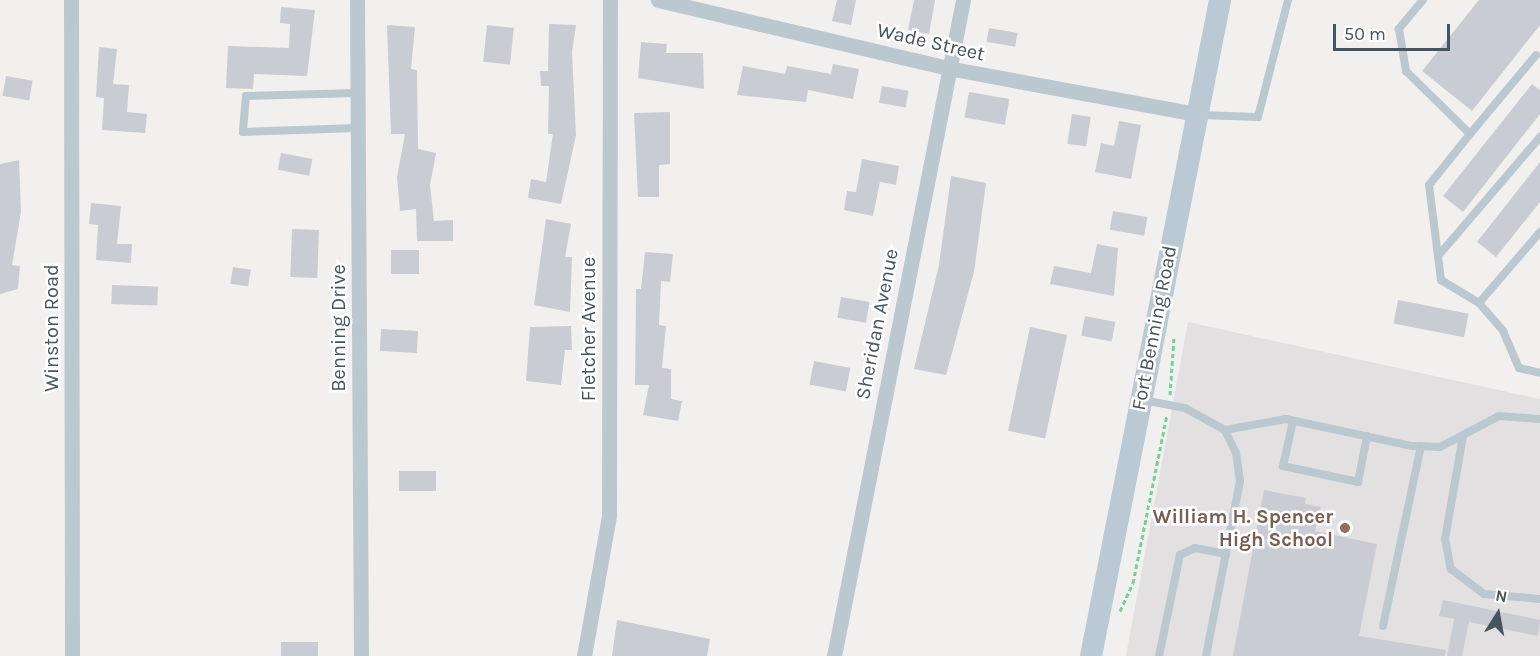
<!DOCTYPE html>
<style>
body{margin:0}
#map{position:relative;width:1540px;height:656px;overflow:hidden;background:#f2efef;font-family:Karla,sans-serif}
div>[style]{position:absolute}
.education>*{inset:0;background:#e3e0e1}
.building>*{inset:0;background:#c9ccd2;transform-origin:0 0}
.path>*{height:3px;margin-top:-1.5px;transform-origin:0;background:repeating-linear-gradient(90deg,#71d29c 0 4.5px,transparent 0 7.5px)}
.lane>*{height:8px;margin:-4px;padding:0 4px;transform-origin:4px;border-radius:4px;background:#bcc8cf}
.street>*{height:15px;margin:-7.5px;padding:0 7.5px;transform-origin:7.5px;border-radius:7.5px;background:#bcc8cf}
.secondary>*{height:22px;margin:-11px;padding:0 11px;transform-origin:11px;border-radius:11px;background:#bbc9d4}
.dots>*{width:16px;height:16px;translate:-50% -50%;box-sizing:border-box;border:3px solid #fff;border-radius:50%}
span{translate:-50% -50%;white-space:nowrap;text-align:center;line-height:1.15;-webkit-text-stroke:5px #fff;paint-order:stroke}
.street-label{font-size:20px;color:#46545e}
.education-label{font-size:20px;color:#785e54;font-weight:700}
.right{translate:-100% -50%;text-align:right}
.north{position:absolute;left:1468px;top:584px;width:60px;height:60px;-webkit-text-stroke:4px #fff;paint-order:stroke;rotate:11deg;font-size:16px;font-weight:700;line-height:24px;text-align:center;color:#46545e}
.north::after{content:'';display:block;margin:auto;width:21px;height:27px;background:#46545e;clip-path:polygon(50% 0,100% 100%,50% 72%,0 100%)}
.scale{position:absolute;left:1333px;top:24px;width:117px;height:27px;box-sizing:border-box;border:3px solid #46545e;border-top:0;padding-left:8px;font-size:18px;line-height:21px;white-space:nowrap;color:#46545e;-webkit-text-stroke:4px #fff;paint-order:stroke}
</style>
<div id="map">
<div class="education">
<i style="clip-path:polygon(1188px 322px,1540px 399px,1540px 656px,1126px 656px)"></i>
</div>
<div class="building">
<i style="clip-path:polygon(837px 0,856px 0,851px 25px,832px 21px)"></i>
<i style="clip-path:polygon(914px 0,935px 0,929px 34px,908px 30px)"></i>
<i style="clip-path:polygon(1479px 0,1540px 0,1540px 25px,1472px 111px,1422px 71px)"></i>
<i style="clip-path:polygon(281px 7px,315px 10px,307px 76px,254px 74px,253px 89px,226px 88px,228px 46px,289px 48px,290px 24px,280px 23px)"></i>
<i style="clip-path:polygon(549px 24px,576px 25px,572px 52px,576px 135px,561px 204px,528px 198px,531px 179px,546px 182px,553px 134px,548px 134px,549px 86px,541px 86px,540px 71px,548px 71px)"></i>
<i style="clip-path:polygon(387px 25px,415px 27px,411px 69px,417px 70px,418px 149px,436px 153px,430px 185px,434px 221px,453px 220px,453px 241px,417px 241px,416px 209px,400px 211px,397px 177px,405px 134px,391px 134px)"></i>
<i style="left:487px;top:25px;width:27px;height:37px;rotate:6deg"></i>
<i style="left:989px;top:28px;width:29px;height:14px;rotate:10deg"></i>
<i style="clip-path:polygon(641px 42px,667px 44px,666px 53px,703px 53px,704px 89px,638px 78px)"></i>
<i style="clip-path:polygon(99px 47px,117px 49px,113px 84px,129px 85px,127px 112px,147px 114px,145px 133px,102px 130px,104px 98px,96px 97px)"></i>
<i style="clip-path:polygon(833px 64px,859px 69px,853px 99px,808px 90px,806px 102px,737px 95px,743px 66px,785px 74px,787px 66px,831px 74px)"></i>
<i style="left:6px;top:76px;width:27px;height:20px;rotate:10deg"></i>
<i style="clip-path:polygon(1532px 84px,1540px 90px,1540px 114px,1463px 212px,1443px 196px)"></i>
<i style="left:882px;top:86px;width:27px;height:17px;rotate:10deg"></i>
<i style="left:969px;top:92px;width:41px;height:26px;rotate:10deg"></i>
<i style="clip-path:polygon(670px 112px,670px 164px,659px 165px,659px 197px,638px 197px,634px 113px)"></i>
<i style="left:1072px;top:114px;width:19px;height:30px;rotate:9deg"></i>
<i style="clip-path:polygon(1119px 121px,1141px 125px,1131px 179px,1095px 172px,1101px 143px,1114px 146px)"></i>
<i style="left:281px;top:153px;width:32px;height:17px;rotate:11deg"></i>
<i style="clip-path:polygon(862px 159px,899px 166px,896px 185px,880px 182px,873px 216px,844px 210px,847px 191px,856px 192px)"></i>
<i style="clip-path:polygon(19px 160px,21px 212px,12px 265px,20px 266px,18px 289px,0 294px,0 164px)"></i>
<i style="clip-path:polygon(1540px 162px,1540px 202px,1496px 257px,1477px 242px)"></i>
<i style="clip-path:polygon(951px 176px,986px 183px,974px 272px,946px 375px,914px 369px,939px 265px)"></i>
<i style="clip-path:polygon(91px 203px,121px 206px,117px 244px,132px 244px,131px 263px,96px 260px,98px 225px,89px 224px)"></i>
<i style="left:1113px;top:211px;width:35px;height:19px;rotate:10deg"></i>
<i style="clip-path:polygon(546px 219px,571px 224px,565px 257px,572px 257px,570px 312px,534px 305px)"></i>
<i style="left:292px;top:229px;width:27px;height:48px;rotate:2deg"></i>
<i style="clip-path:polygon(1097px 244px,1118px 248px,1114px 296px,1050px 284px,1054px 266px,1091px 273px)"></i>
<i style="left:391px;top:250px;width:28px;height:24px"></i>
<i style="clip-path:polygon(645px 252px,673px 254px,670px 282px,661px 281px,659px 325px,666px 326px,662px 368px,671px 369px,671px 399px,682px 401px,678px 421px,643px 415px,649px 385px,635px 385px,636px 289px,641px 289px)"></i>
<i style="left:233px;top:267px;width:18px;height:17px;rotate:9deg"></i>
<i style="left:112px;top:285px;width:46px;height:19px;rotate:2deg"></i>
<i style="left:841px;top:297px;width:29px;height:21px;rotate:10deg"></i>
<i style="left:1398px;top:300px;width:72px;height:24px;rotate:11deg"></i>
<i style="left:1085px;top:316px;width:31px;height:20px;rotate:11deg"></i>
<i style="clip-path:polygon(571px 326px,572px 350px,565px 350px,561px 385px,526px 381px,530px 327px)"></i>
<i style="left:1030px;top:327px;width:38px;height:106px;rotate:12deg"></i>
<i style="left:381px;top:329px;width:37px;height:22px;rotate:3deg"></i>
<i style="left:814px;top:361px;width:37px;height:24px;rotate:11deg"></i>
<i style="left:399px;top:471px;width:37px;height:20px"></i>
<i style="clip-path:polygon(1264px 490px,1306px 498px,1305px 504px,1321px 507px,1315px 531px,1377px 544px,1359px 636px,1446px 650px,1445px 656px,1233px 656px)"></i>
<i style="clip-path:polygon(1443px 600px,1540px 620px,1538px 636px,1469px 622px,1462px 656px,1447px 656px,1454px 619px,1439px 616px)"></i>
<i style="clip-path:polygon(617px 620px,710px 639px,707px 656px,612px 656px)"></i>
<i style="left:281px;top:642px;width:37px;height:14px"></i>
</div>
<div class="path">
<i style="left:1170px;top:395px;width:58px;rotate:-86.1deg"></i>
<i style="left:1120px;top:611px;width:31px;rotate:-65deg"></i>
<i style="left:1133px;top:583px;width:172px;rotate:-78.6deg"></i>
</div>
<div class="lane">
<i style="left:1423px;top:0;width:38px;rotate:130deg"></i>
<i style="left:1399px;top:29px;width:43px;rotate:80.5deg"></i>
<i style="left:1406px;top:71px;width:90px;rotate:44.5deg"></i>
<i style="left:1470px;top:134px;width:103px;rotate:-50.1deg"></i>
<i style="left:357px;top:93px;width:111px;rotate:178.5deg"></i>
<i style="left:246px;top:96px;width:36px;rotate:95deg"></i>
<i style="left:243px;top:132px;width:114px;rotate:-2deg"></i>
<i style="left:1200px;top:115px;width:58px;rotate:2deg"></i>
<i style="left:1258px;top:117px;width:121px;rotate:-75.6deg"></i>
<i style="left:1470px;top:134px;width:65px;rotate:128.8deg"></i>
<i style="left:1429px;top:185px;width:96px;rotate:82.8deg"></i>
<i style="left:1441px;top:280px;width:44px;rotate:31.2deg"></i>
<i style="left:1479px;top:303px;width:37px;rotate:49deg"></i>
<i style="left:1503px;top:331px;width:40px;rotate:66.6deg"></i>
<i style="left:1519px;top:368px;width:22px;rotate:13deg"></i>
<i style="left:1438px;top:256px;width:157px;rotate:-49.4deg"></i>
<i style="left:1479px;top:303px;width:94px;rotate:-49.3deg"></i>
<i style="left:1143px;top:400px;width:43px;rotate:10.8deg"></i>
<i style="left:1185px;top:408px;width:46px;rotate:28.8deg"></i>
<i style="left:1225px;top:430px;width:62px;rotate:-10.2deg"></i>
<i style="left:1286px;top:419px;width:129px;rotate:12.1deg"></i>
<i style="left:1412px;top:446px;width:28px;rotate:2deg"></i>
<i style="left:1440px;top:447px;width:67px;rotate:-27.7deg"></i>
<i style="left:1499px;top:416px;width:41px;rotate:4.2deg"></i>
<i style="left:1293px;top:421px;width:46px;rotate:102.5deg"></i>
<i style="left:1283px;top:466px;width:77px;rotate:12deg"></i>
<i style="left:1358px;top:482px;width:47px;rotate:-78.9deg"></i>
<i style="left:1463px;top:436px;width:105px;rotate:99.9deg"></i>
<i style="left:1445px;top:539px;width:31px;rotate:79deg"></i>
<i style="left:1451px;top:569px;width:41px;rotate:37.1deg"></i>
<i style="left:1484px;top:594px;width:56px;rotate:5.1deg"></i>
<i style="left:1383px;top:626px;width:184px;rotate:-78.1deg"></i>
<i style="left:1159px;top:656px;width:103px;rotate:-78.3deg"></i>
<i style="left:1180px;top:555px;width:17px;rotate:-25deg"></i>
<i style="left:1195px;top:548px;width:32px;rotate:11deg"></i>
<i style="left:1206px;top:656px;width:178px;rotate:-79deg"></i>
<i style="left:1240px;top:481px;width:28px;rotate:-98deg"></i>
<i style="left:1236px;top:453px;width:25px;rotate:-116deg"></i>
</div>
<div class="street">
<i style="left:71px;top:0;width:656px;rotate:89.91deg"></i>
<i style="left:357px;top:0;width:656px;rotate:89.65deg"></i>
<i style="left:658px;top:0;width:298px;rotate:13.2deg"></i>
<i style="left:948px;top:68px;width:252px;rotate:10.5deg"></i>
<i style="left:584px;top:656px;width:142px;rotate:-79.9deg"></i>
<i style="left:609px;top:516px;width:516px;rotate:-89.89deg"></i>
<i style="left:834px;top:656px;width:669px;rotate:-78.87deg"></i>
</div>
<div class="secondary">
<i style="left:1091px;top:656px;width:669px;rotate:-78.87deg"></i>
</div>
<div class="dots">
<i style="left:1345px;top:528px;background:#8d6e63"></i>
</div>
<div class="street-label">
<span style="left:931px;top:42px;rotate:13deg">Wade Street</span>
<span style="left:877px;top:324px;rotate:-79deg">Sheridan Avenue</span>
<span style="left:51px;top:328px;rotate:-90deg">Winston Road</span>
<span style="left:338px;top:328px;rotate:-90deg">Benning Drive</span>
<span style="left:1154px;top:328px;rotate:-79deg">Fort Benning Road</span>
<span style="left:588px;top:329px;rotate:-90deg">Fletcher Avenue</span>
</div>
<div class="education-label">
<span class="right" style="left:1333px;top:528px">William H. Spencer<br>High School</span>
</div>
<div class="north">N</div>
<div class="scale">50 m</div>
</div>
